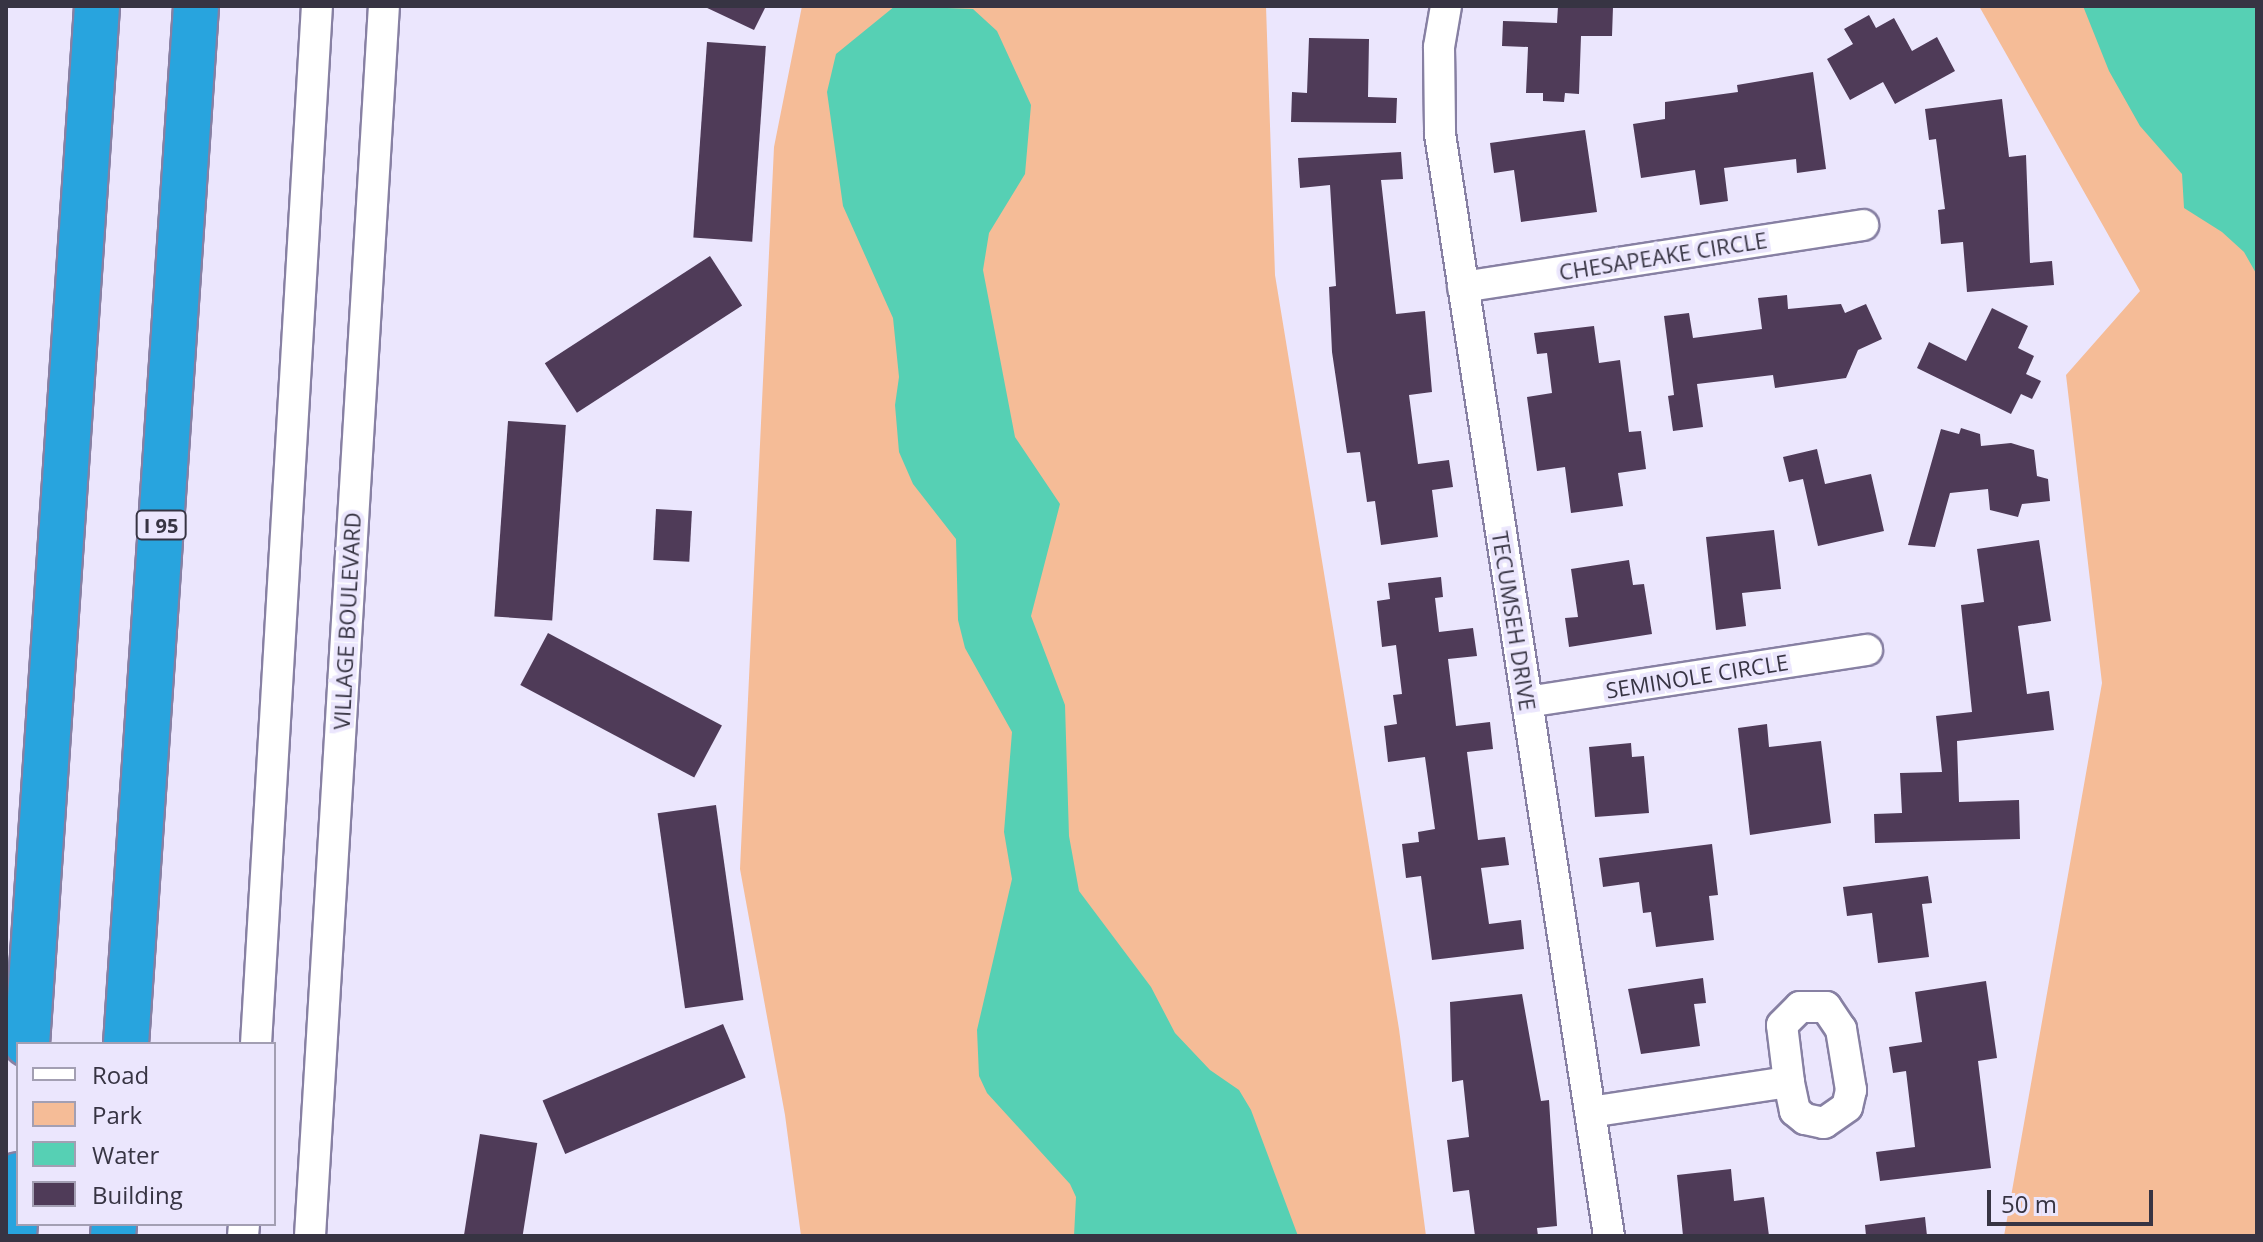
<!DOCTYPE html>
<style>
body{margin:0}
#map{position:relative;width:2263px;height:1242px;overflow:hidden;background:#ebe6fd;font-family:"Open Sans",sans-serif}
div>[style]{position:absolute}
.green>*{inset:0;background:#f5bc97}
.water>*{inset:0;background:#56d0b4}
.building>*{inset:0;background:#4f3b58;transform-origin:0 0}
.roads{filter:drop-shadow(2px 0 #8780a3) drop-shadow(-2px 0 #8780a3) drop-shadow(0 2px #8780a3) drop-shadow(0 -2px #8780a3)}
.minor>*{height:30px;margin:-15px;padding:0 15px;transform-origin:15px;border-radius:15px;background:#fff}
.highway>*{height:44px;margin:-22px;padding:0 22px;transform-origin:22px;border-radius:22px;background:#28a4de}
span{translate:-50% -50%;white-space:nowrap;text-align:center;line-height:1.15;-webkit-text-stroke:8px #ebe6fd;paint-order:stroke}
.shield-label span{padding:2px 6px;background:#ebe6fd;border:2px solid;border-radius:6px;-webkit-text-stroke-width:0}
.shield-label{font-size:20px;color:#373443;font-weight:700}
.street-label{font-size:22px;color:#373443}
.frame{position:absolute;inset:0;border:8px solid #373443;pointer-events:none}
.legend{position:absolute;left:16px;top:1042px;width:260px;height:184px;box-sizing:border-box;background:#ebe6fd;border:2px solid #a39fb3;margin:0;padding:10px 14px;list-style:none;font-size:24px;color:#373443}
.legend li{display:flex;align-items:center;gap:16px;height:40px}
.legend b{width:40px;border:2px solid #a39fb3}
.scale{position:absolute;left:1987px;top:1190px;width:166px;height:36px;box-sizing:border-box;border:4px solid #373443;border-top:0;padding-left:10px;font-size:24px;line-height:28px;white-space:nowrap;color:#373443;-webkit-text-stroke:6px #ebe6fd;paint-order:stroke}
</style>
<div id="map">
<div class="green">
<i style="clip-path:polygon(802px 6px,1266px 6px,1275px 275px,1399px 1029px,1426px 1236px,801px 1236px,785px 1115px,740px 869px,774px 147px)"></i>
<i style="clip-path:polygon(1979px 6px,2257px 6px,2257px 1236px,2004px 1236px,2102px 683px,2066px 375px,2140px 291px)"></i>
</div>
<div class="water">
<i style="clip-path:polygon(895px 6px,973px 9px,997px 31px,1031px 105px,1025px 174px,989px 233px,983px 270px,1015px 437px,1060px 504px,1031px 616px,1065px 705px,1069px 836px,1079px 891px,1151px 987px,1175px 1033px,1210px 1070px,1239px 1090px,1251px 1110px,1298px 1236px,1074px 1236px,1076px 1197px,1070px 1184px,987px 1093px,979px 1076px,977px 1030px,1012px 879px,1004px 832px,1012px 732px,965px 648px,958px 620px,956px 539px,913px 484px,899px 452px,895px 405px,899px 377px,893px 318px,843px 206px,827px 92px,836px 54px)"></i>
<i style="clip-path:polygon(2083px 6px,2257px 6px,2257px 275px,2244px 252px,2222px 232px,2184px 208px,2182px 174px,2140px 126px,2109px 71px)"></i>
</div>
<div class="building">
<i style="clip-path:polygon(703px 6px,766px 6px,754px 30px)"></i>
<i style="clip-path:polygon(1558px 6px,1613px 7px,1612px 36px,1581px 36px,1579px 94px,1565px 93px,1564px 102px,1543px 101px,1543px 93px,1526px 93px,1528px 47px,1502px 46px,1503px 21px,1557px 23px)"></i>
<i style="clip-path:polygon(1869px 15px,1876px 28px,1894px 18px,1912px 51px,1937px 37px,1955px 71px,1895px 104px,1883px 82px,1850px 100px,1827px 59px,1853px 44px,1844px 29px)"></i>
<i style="clip-path:polygon(1309px 38px,1369px 39px,1368px 97px,1397px 98px,1396px 123px,1291px 122px,1292px 92px,1307px 93px)"></i>
<i style="left:707px;top:42px;width:59px;height:196px;rotate:4deg"></i>
<i style="clip-path:polygon(1813px 72px,1826px 169px,1797px 173px,1796px 159px,1724px 168px,1728px 201px,1700px 205px,1695px 170px,1641px 178px,1633px 124px,1665px 119px,1665px 102px,1738px 92px,1737px 85px)"></i>
<i style="clip-path:polygon(2002px 99px,2009px 157px,2026px 155px,2030px 263px,2052px 261px,2054px 285px,1967px 292px,1963px 242px,1941px 244px,1938px 210px,1945px 209px,1936px 139px,1929px 140px,1925px 109px)"></i>
<i style="clip-path:polygon(1585px 130px,1597px 212px,1521px 222px,1514px 170px,1494px 173px,1490px 143px)"></i>
<i style="clip-path:polygon(1401px 152px,1403px 179px,1381px 180px,1396px 314px,1425px 311px,1432px 392px,1409px 395px,1418px 464px,1449px 460px,1453px 487px,1432px 490px,1438px 537px,1381px 545px,1375px 501px,1367px 502px,1360px 452px,1347px 453px,1332px 352px,1329px 287px,1336px 286px,1330px 185px,1300px 188px,1298px 158px)"></i>
<i style="left:710px;top:256px;width:59px;height:197px;rotate:57deg"></i>
<i style="clip-path:polygon(1787px 295px,1788px 309px,1841px 304px,1845px 313px,1866px 304px,1882px 339px,1858px 350px,1846px 378px,1775px 388px,1773px 375px,1697px 384px,1703px 427px,1673px 431px,1668px 396px,1674px 395px,1664px 316px,1689px 313px,1693px 338px,1762px 329px,1758px 298px)"></i>
<i style="clip-path:polygon(1992px 308px,2028px 326px,2018px 348px,2034px 356px,2026px 374px,2041px 381px,2032px 399px,2021px 394px,2011px 414px,1917px 368px,1929px 342px,1966px 361px)"></i>
<i style="clip-path:polygon(1594px 326px,1599px 363px,1620px 360px,1629px 432px,1641px 431px,1646px 469px,1618px 473px,1623px 506px,1571px 513px,1565px 467px,1537px 471px,1527px 397px,1552px 393px,1547px 353px,1537px 354px,1534px 333px)"></i>
<i style="left:508px;top:421px;width:58px;height:196px;rotate:4deg"></i>
<i style="clip-path:polygon(1961px 428px,1980px 434px,1981px 446px,2011px 443px,2034px 450px,2037px 476px,2048px 479px,2050px 501px,2022px 504px,2018px 517px,1990px 510px,1988px 489px,1950px 493px,1935px 547px,1908px 545px,1941px 429px,1959px 434px)"></i>
<i style="clip-path:polygon(1817px 449px,1825px 484px,1871px 474px,1884px 531px,1818px 546px,1803px 479px,1789px 482px,1783px 457px)"></i>
<i style="left:656px;top:509px;width:36px;height:51px;rotate:3deg"></i>
<i style="clip-path:polygon(1774px 530px,1781px 589px,1742px 593px,1746px 626px,1716px 630px,1706px 537px)"></i>
<i style="clip-path:polygon(2039px 540px,2051px 621px,2018px 626px,2027px 694px,2049px 691px,2054px 730px,1957px 741px,1959px 802px,2019px 800px,2020px 839px,1875px 843px,1874px 814px,1902px 813px,1900px 773px,1942px 772px,1936px 716px,1972px 712px,1961px 605px,1984px 602px,1977px 549px)"></i>
<i style="clip-path:polygon(1629px 560px,1633px 585px,1644px 584px,1652px 634px,1569px 647px,1565px 618px,1578px 617px,1571px 569px)"></i>
<i style="clip-path:polygon(1441px 577px,1443px 597px,1435px 598px,1439px 632px,1473px 628px,1477px 656px,1448px 659px,1456px 726px,1490px 722px,1493px 749px,1467px 752px,1478px 840px,1505px 837px,1509px 865px,1481px 868px,1489px 924px,1521px 920px,1524px 949px,1432px 960px,1421px 876px,1406px 878px,1402px 844px,1419px 842px,1418px 832px,1435px 829px,1425px 757px,1388px 762px,1384px 726px,1397px 724px,1393px 695px,1402px 694px,1396px 645px,1382px 647px,1377px 601px,1390px 599px,1388px 583px)"></i>
<i style="left:548px;top:633px;width:197px;height:59px;rotate:28deg"></i>
<i style="clip-path:polygon(1767px 724px,1769px 747px,1821px 741px,1831px 823px,1750px 835px,1738px 728px)"></i>
<i style="clip-path:polygon(1631px 743px,1632px 757px,1644px 756px,1649px 813px,1595px 817px,1589px 747px)"></i>
<i style="left:716px;top:805px;width:197px;height:59px;rotate:82deg"></i>
<i style="clip-path:polygon(1712px 844px,1718px 895px,1709px 896px,1714px 940px,1656px 947px,1651px 912px,1643px 913px,1639px 882px,1603px 887px,1599px 858px)"></i>
<i style="clip-path:polygon(1928px 876px,1932px 903px,1922px 904px,1929px 957px,1878px 963px,1872px 913px,1847px 916px,1843px 887px)"></i>
<i style="clip-path:polygon(1703px 978px,1706px 1003px,1694px 1004px,1700px 1046px,1641px 1054px,1628px 989px)"></i>
<i style="clip-path:polygon(1986px 981px,1997px 1058px,1978px 1061px,1991px 1168px,1880px 1181px,1876px 1152px,1915px 1147px,1906px 1071px,1893px 1073px,1889px 1047px,1922px 1042px,1915px 992px)"></i>
<i style="clip-path:polygon(1522px 994px,1541px 1101px,1549px 1100px,1557px 1226px,1537px 1228px,1538px 1236px,1475px 1236px,1469px 1190px,1453px 1192px,1447px 1140px,1469px 1137px,1463px 1080px,1452px 1082px,1450px 1002px)"></i>
<i style="left:723px;top:1024px;width:58px;height:196px;rotate:67deg"></i>
<i style="left:480px;top:1134px;width:58px;height:103px;rotate:9deg"></i>
<i style="clip-path:polygon(1731px 1169px,1734px 1201px,1764px 1197px,1769px 1236px,1683px 1236px,1677px 1175px)"></i>
<i style="clip-path:polygon(1925px 1217px,1927px 1236px,1866px 1236px,1865px 1225px)"></i>
</div>
<div class="roads">
<div class="minor">
<i style="left:1446px;top:6px;width:42px;rotate:99.7deg"></i>
<i style="left:1439px;top:47px;width:87px;rotate:89.3deg"></i>
<i style="left:1440px;top:134px;width:1115px;rotate:81.28deg"></i>
<i style="left:1463px;top:287px;width:405px;rotate:-8.8deg"></i>
<i style="left:1527px;top:702px;width:344px;rotate:-8.7deg"></i>
<i style="left:256px;top:1044px;width:1040px;rotate:-86.64deg"></i>
<i style="left:1590px;top:1112px;width:201px;rotate:-8.6deg"></i>
<i style="left:1789px;top:1082px;width:57px;rotate:-97deg"></i>
<i style="left:1782px;top:1025px;width:25px;rotate:-45deg"></i>
<i style="left:1800px;top:1007px;width:26px"></i>
<i style="left:1826px;top:1007px;width:27px;rotate:56deg"></i>
<i style="left:1841px;top:1029px;width:62px;rotate:80.7deg"></i>
<i style="left:1851px;top:1090px;width:17px;rotate:103deg"></i>
<i style="left:1847px;top:1107px;width:28px;rotate:145deg"></i>
<i style="left:1824px;top:1123px;width:19px;rotate:-168deg"></i>
<i style="left:1805px;top:1119px;width:13px;rotate:-141deg"></i>
<i style="left:1795px;top:1111px;width:30px;rotate:-102deg"></i>
<i style="left:243px;top:1236px;width:12px;rotate:-85deg"></i>
<i style="left:310px;top:1236px;width:1232px;rotate:-86.56deg"></i>
</div>
<div class="highway">
<i style="left:27px;top:1044px;width:1040px;rotate:-86.14deg"></i>
<i style="left:126px;top:1044px;width:1040px;rotate:-86.14deg"></i>
<i style="left:14px;top:1236px;width:61px;rotate:-86.2deg"></i>
<i style="left:113px;top:1236px;width:12px;rotate:-85deg"></i>
</div>
</div>
<div class="shield-label">
<span style="left:161px;top:525px">I 95</span>
</div>
<div class="street-label">
<span style="left:1663px;top:256px;rotate:-9deg">CHESAPEAKE CIRCLE</span>
<span style="left:347px;top:621px;rotate:-87deg">VILLAGE BOULEVARD</span>
<span style="left:1514px;top:621px;rotate:81deg">TECUMSEH DRIVE</span>
<span style="left:1697px;top:676px;rotate:-9deg">SEMINOLE CIRCLE</span>
</div>
<div class="frame"></div>
<ul class="legend">
<li><b style="height:10px;background:#fff"></b>Road</li>
<li><b style="height:22px;background:#f5bc97"></b>Park</li>
<li><b style="height:22px;background:#56d0b4"></b>Water</li>
<li><b style="height:22px;background:#4f3b58"></b>Building</li>
</ul>
<div class="scale">50 m</div>
</div>
